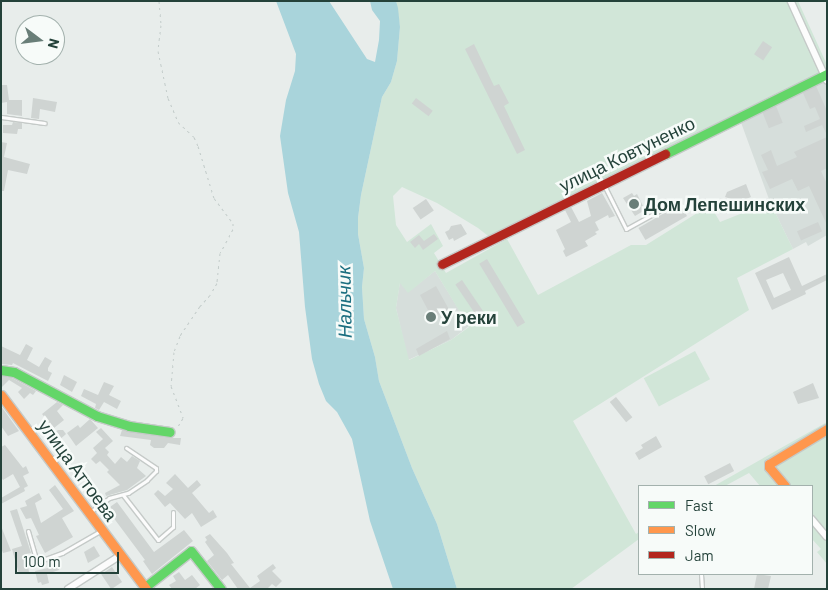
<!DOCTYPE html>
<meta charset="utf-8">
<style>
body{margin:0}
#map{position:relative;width:828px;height:590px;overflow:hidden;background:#e8edeb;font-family:Barlow,sans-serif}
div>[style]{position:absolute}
.built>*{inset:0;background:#d6dedb}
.green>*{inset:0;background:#d1e6d8;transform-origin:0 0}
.water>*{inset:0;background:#a9d4db}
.building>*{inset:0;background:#cfd4d2;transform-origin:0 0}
.path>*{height:1px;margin-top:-0.5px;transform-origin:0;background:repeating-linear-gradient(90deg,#c3ccca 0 2.5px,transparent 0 6.5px)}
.roads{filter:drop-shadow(1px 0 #c5cac8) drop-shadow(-1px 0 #c5cac8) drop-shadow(0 1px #c5cac8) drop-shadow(0 -1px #c5cac8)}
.lane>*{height:3px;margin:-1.5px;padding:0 1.5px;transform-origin:1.5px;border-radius:1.5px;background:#fcfcfc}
.street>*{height:5.5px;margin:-2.75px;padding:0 2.75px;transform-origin:2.75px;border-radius:2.75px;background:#fcfcfc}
.fast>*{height:9px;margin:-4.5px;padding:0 4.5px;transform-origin:4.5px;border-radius:4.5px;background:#63d668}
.slow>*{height:9px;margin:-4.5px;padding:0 4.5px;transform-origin:4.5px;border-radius:4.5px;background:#ff974d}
.jam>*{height:9px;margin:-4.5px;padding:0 4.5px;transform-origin:4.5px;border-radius:4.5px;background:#b3261e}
.dots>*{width:14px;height:14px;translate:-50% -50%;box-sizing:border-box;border:2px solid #f7fbf9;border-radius:50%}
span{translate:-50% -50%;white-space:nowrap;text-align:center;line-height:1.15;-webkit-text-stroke:5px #f7fbf9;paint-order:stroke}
.street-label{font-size:18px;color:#24423a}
.poi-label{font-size:18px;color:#24423a;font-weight:700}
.left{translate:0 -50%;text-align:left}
.water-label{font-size:19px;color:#1c6f80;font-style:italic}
.frame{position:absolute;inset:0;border:2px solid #24423a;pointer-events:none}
.legend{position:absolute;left:638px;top:485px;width:175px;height:90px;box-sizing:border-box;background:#f7fbf9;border:1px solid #a3b1ad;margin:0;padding:6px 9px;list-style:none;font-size:15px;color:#24423a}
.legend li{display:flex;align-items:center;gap:10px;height:25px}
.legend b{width:25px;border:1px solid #a3b1ad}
.north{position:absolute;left:15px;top:15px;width:50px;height:50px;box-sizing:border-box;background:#f7fbf9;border:1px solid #a3b1ad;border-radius:50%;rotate:105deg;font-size:14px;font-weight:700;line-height:20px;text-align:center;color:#24423a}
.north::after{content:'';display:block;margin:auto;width:18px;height:22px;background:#697e78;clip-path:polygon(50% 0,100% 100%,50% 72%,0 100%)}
.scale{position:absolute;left:15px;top:552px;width:104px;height:22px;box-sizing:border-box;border:2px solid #24423a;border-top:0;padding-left:6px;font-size:15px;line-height:18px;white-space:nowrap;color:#24423a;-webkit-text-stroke:4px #f7fbf9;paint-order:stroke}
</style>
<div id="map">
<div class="built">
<i style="clip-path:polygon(825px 75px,827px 80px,827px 235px,808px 246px,806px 242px,793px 249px,770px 202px,739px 117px)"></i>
<i style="clip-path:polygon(435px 271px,469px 326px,451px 340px,408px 360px,396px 308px,400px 282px,408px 292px)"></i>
</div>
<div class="green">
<i style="clip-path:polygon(evenodd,396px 1px,798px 1px,827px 65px,827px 80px,825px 75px,492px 239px,478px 228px,437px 203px,402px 187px,393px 196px,396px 225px,407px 242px,431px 224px,443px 246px,434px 253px,446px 273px,507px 239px,538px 295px,631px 245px,646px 245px,710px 205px,720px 222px,770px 202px,793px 249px,737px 278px,749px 310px,573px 421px,636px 534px,639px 532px,639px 539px,571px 589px,457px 589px,437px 524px,412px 468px,379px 381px,375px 357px,364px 319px,362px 287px,364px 268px,358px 234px,358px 218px,361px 195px,382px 97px,391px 82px,397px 61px,400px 27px,396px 1px,435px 271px,469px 327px,451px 340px,409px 360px,396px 308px,400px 283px,408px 293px,435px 271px)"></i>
<i style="left:695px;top:351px;width:32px;height:58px;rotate:62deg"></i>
<i style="clip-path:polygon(827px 422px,827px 564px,817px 552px,821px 549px,812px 539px,812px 486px,760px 486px,749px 473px,725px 486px,714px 486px)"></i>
</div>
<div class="water">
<i style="clip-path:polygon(276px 1px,329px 1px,367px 59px,375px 62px,379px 40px,380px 21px,372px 10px,370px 1px,396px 1px,398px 8px,400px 27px,397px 61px,391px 82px,382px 97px,361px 195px,358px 218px,358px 234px,364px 268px,362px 287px,364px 319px,375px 357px,379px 381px,412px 468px,437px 524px,457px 589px,393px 589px,370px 521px,352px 439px,337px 412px,326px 401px,319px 384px,312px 359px,305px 307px,299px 232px,288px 193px,280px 136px,286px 100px,295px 71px,296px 54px)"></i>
</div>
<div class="building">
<i style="left:763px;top:41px;width:11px;height:16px;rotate:34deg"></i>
<i style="clip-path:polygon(474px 44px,494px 86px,499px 84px,509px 103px,504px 106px,525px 150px,517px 154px,465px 49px)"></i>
<i style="clip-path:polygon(1px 85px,7px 85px,9px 100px,22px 100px,22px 116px,7px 114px,7px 102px,1px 103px)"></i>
<i style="clip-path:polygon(816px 86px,827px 111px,827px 135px,822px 125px,806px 132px,804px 126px,820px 119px,815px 107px,810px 109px,803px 93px)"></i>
<i style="clip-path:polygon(33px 98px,57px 102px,55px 112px,40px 109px,39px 119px,31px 118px)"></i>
<i style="left:416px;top:98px;width:21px;height:7px;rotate:37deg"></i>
<i style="left:776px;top:106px;width:18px;height:15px;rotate:68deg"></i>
<i style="clip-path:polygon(13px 122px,22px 123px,22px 129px,18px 129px,17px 134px,3px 133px,3px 125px,12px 125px)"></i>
<i style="clip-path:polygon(827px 137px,827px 168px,821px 171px,827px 184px,827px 225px,809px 186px,798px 191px,792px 179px,770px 189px,762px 172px,768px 170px,761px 155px,771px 150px,777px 166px,797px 157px,794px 152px)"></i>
<i style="clip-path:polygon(1px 142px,7px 143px,4px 157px,30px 164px,27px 174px,8px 170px,4px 191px,1px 191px)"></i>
<i style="clip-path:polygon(746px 184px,751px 197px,734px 204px,731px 199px,725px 197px,727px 192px)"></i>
<i style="clip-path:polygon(602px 193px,615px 216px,609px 218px,608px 215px,595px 222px,599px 230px,595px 232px,597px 234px,585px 241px,588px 246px,566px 257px,563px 251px,565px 249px,556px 230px,571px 222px,565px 210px,571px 207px,579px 222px,591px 216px,587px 201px)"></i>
<i style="clip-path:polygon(632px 193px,634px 196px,637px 194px,645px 210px,635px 216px,623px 198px)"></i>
<i style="left:426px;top:199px;width:14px;height:16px;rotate:56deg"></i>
<i style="left:680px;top:204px;width:14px;height:48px;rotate:60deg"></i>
<i style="left:818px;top:222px;width:10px;height:23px;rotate:66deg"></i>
<i style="clip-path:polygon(461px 224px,467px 234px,454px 241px,453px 238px,449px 240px,445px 232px,449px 230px,451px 226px)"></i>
<i style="clip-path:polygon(434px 234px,438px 239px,423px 250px,419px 244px,415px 248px,410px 242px,419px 235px,424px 241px)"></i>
<i style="clip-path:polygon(evenodd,789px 257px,802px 286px,827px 274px,827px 280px,805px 291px,806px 294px,772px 310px,755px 273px,789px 257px,783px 273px,791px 290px,774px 298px,766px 280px,783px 273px)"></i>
<i style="left:487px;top:259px;width:74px;height:9px;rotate:59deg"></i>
<i style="left:462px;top:280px;width:42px;height:8px;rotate:56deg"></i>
<i style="clip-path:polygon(436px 286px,451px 313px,445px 316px,443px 312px,427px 322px,423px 315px,429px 312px,420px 295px)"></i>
<i style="clip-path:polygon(447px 331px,450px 339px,419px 356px,416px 349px)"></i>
<i style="clip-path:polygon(26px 344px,33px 348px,27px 360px,39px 367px,45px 357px,52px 361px,48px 368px,48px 371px,52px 373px,48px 381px,13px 363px,12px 365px,1px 364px,1px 346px,20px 355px)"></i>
<i style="clip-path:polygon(64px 375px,77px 382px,72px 392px,60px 385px)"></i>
<i style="clip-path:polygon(1px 376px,12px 378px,36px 391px,33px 395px,30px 393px,24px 399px,18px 392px,22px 388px,9px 380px,1px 388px)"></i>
<i style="clip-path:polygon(104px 382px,114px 386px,109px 395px,121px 401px,117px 409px,104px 402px,99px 410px,95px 408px,96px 404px,81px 396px,84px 389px,98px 395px)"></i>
<i style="clip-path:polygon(813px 383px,819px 398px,798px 404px,793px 392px)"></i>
<i style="left:616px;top:397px;width:26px;height:8px;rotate:51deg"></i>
<i style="clip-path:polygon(57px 402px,63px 405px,57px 411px,64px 420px,54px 428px,42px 414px)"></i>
<i style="clip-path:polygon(1px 406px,19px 431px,8px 436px,1px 426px)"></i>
<i style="clip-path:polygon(90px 419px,98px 428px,76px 446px,67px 433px,78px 425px,80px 428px)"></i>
<i style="clip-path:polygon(101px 428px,113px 441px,105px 448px,109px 452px,107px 455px,115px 464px,121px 457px,127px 462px,132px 456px,140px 461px,137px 468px,146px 476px,127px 490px,106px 496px,105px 493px,120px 485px,107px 472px,109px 470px,100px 461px,96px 464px,91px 459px,97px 453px,93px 448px,103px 439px,96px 432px)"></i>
<i style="clip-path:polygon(58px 430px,63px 430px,66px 434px,57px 442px,60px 446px,55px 450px,46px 439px)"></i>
<i style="clip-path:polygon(122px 430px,169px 438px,181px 438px,180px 445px,168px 443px,164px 448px,154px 448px,150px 445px,151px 440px,120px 436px)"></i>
<i style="clip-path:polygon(656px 436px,662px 447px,639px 460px,635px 453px,643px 448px,641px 445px)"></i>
<i style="clip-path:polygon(5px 445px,23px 468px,26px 466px,29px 473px,23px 476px,28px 486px,24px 488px,25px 491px,1px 504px,1px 498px,20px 487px,13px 474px,3px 480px,1px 477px,1px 447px)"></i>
<i style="left:730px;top:463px;width:9px;height:29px;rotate:63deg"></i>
<i style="clip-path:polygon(175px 474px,188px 488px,197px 480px,201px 485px,192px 493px,209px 513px,213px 510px,217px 517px,201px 527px,192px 513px,185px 519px,170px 503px,165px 507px,154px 494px,158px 490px,165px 496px,173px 489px,166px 483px)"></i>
<i style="clip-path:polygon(55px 485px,74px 511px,62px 518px,73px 537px,45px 553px,36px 536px,39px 535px,31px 518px,26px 519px,20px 508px,27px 506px,25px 501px,39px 493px,42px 499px,35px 503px,41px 523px,63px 509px,49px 490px)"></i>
<i style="clip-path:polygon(117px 502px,154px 552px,184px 530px,193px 541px,152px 574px,143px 561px,145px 560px,107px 509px)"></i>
<i style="clip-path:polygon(17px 509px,31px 553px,26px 554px,28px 564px,25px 565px,28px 566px,29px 572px,19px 574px,12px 549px,22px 546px,10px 511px)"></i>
<i style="clip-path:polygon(1px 526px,11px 551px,3px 553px,1px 548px)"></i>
<i style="clip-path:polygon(210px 534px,227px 553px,234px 563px,231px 564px,250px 588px,260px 581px,257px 576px,273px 564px,276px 568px,272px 571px,282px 581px,276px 587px,272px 584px,267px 589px,238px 589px,228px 575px,222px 580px,207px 561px,214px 555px,205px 542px,207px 540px,205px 537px)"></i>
<i style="clip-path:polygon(94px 546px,100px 556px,88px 563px,84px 552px)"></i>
<i style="clip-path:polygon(56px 559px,59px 570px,47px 574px,49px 583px,42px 585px,41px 582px,38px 583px,35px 571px,48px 568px,47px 562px)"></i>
<i style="left:112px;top:567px;width:18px;height:13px;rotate:56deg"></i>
<i style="clip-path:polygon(179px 572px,185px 580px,192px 575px,200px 585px,195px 589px,172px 589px,169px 585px,176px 581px,173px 576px)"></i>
<i style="clip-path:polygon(757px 574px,771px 576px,768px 589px,754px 589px)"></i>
</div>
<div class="path">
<i style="left:159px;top:1px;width:24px;rotate:85deg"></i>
<i style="left:161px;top:25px;width:26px;rotate:97deg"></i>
<i style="left:158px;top:51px;width:48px;rotate:78deg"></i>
<i style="left:168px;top:98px;width:26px;rotate:67deg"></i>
<i style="left:178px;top:122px;width:22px;rotate:43deg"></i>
<i style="left:194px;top:137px;width:10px;rotate:66deg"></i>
<i style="left:198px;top:146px;width:54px;rotate:72.9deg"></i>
<i style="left:214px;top:198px;width:31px;rotate:53deg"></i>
<i style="left:233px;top:223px;width:6px;rotate:90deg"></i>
<i style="left:233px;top:229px;width:27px;rotate:118deg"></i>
<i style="left:220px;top:253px;width:30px;rotate:96deg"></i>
<i style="left:217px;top:283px;width:14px;rotate:120deg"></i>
<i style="left:210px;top:295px;width:15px;rotate:132deg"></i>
<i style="left:200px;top:306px;width:36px;rotate:124deg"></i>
<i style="left:180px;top:336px;width:17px;rotate:111deg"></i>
<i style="left:174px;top:352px;width:34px;rotate:95deg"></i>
<i style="left:171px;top:386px;width:34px;rotate:69deg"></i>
<i style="left:183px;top:418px;width:12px;rotate:121deg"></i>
</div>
<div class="roads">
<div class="lane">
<i style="left:1px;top:117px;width:44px;rotate:7.8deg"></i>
<i style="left:604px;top:185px;width:49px;rotate:63.4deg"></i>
<i style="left:626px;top:229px;width:58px;rotate:-28.8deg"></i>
<i style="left:123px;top:495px;width:57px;rotate:52.1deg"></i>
<i style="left:158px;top:540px;width:20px;rotate:-41deg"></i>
<i style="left:173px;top:527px;width:15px;rotate:-90deg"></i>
<i style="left:90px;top:512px;width:24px;rotate:-36deg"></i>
<i style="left:109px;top:498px;width:20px;rotate:-15deg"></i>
<i style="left:128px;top:493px;width:23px;rotate:-34deg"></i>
<i style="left:147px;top:480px;width:13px;rotate:-45deg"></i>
<i style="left:156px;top:471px;width:3px;rotate:-90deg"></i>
<i style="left:156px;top:468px;width:36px;rotate:-146deg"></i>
<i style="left:28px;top:531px;width:32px;rotate:74deg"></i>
<i style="left:37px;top:562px;width:27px;rotate:-20deg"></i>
<i style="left:62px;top:553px;width:46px;rotate:-29.9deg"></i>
<i style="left:701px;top:574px;width:15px;rotate:86deg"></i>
</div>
<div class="street">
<i style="left:791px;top:1px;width:87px;rotate:65.5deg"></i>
<i style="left:812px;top:519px;width:23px;rotate:50deg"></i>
<i style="left:68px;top:589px;width:63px;rotate:-32.7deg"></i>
</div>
<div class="fast">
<i style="left:665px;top:154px;width:181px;rotate:-26.3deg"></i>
<i style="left:1px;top:370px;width:13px;rotate:9deg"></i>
<i style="left:14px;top:372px;width:94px;rotate:27.9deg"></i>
<i style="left:97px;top:416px;width:34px;rotate:17deg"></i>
<i style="left:129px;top:426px;width:41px;rotate:8.3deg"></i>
<i style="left:145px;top:587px;width:58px;rotate:-38deg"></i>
<i style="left:191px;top:551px;width:48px;rotate:51.7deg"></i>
</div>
<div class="slow">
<i style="left:1px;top:395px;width:242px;rotate:53.2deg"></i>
<i style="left:785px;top:486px;width:25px;rotate:-130deg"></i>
<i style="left:769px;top:467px;width:3px;rotate:-90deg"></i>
<i style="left:769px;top:464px;width:68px;rotate:-31.1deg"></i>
</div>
<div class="jam">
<i style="left:442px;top:264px;width:249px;rotate:-26.3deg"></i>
</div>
</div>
<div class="dots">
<i style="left:634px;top:204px;background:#697e78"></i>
<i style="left:431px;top:317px;background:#697e78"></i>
</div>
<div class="street-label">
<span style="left:627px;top:154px;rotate:-26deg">улица Ковтуненко</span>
<span style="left:78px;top:470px;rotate:54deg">улица Аттоева</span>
</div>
<div class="poi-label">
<span class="left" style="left:644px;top:204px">Дом Лепешинских</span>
<span class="left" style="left:441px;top:317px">У реки</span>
</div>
<div class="water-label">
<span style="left:344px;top:302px;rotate:-91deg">Нальчик</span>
</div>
<div class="frame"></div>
<ul class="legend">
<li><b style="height:6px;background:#63d668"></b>Fast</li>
<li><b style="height:6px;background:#ff974d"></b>Slow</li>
<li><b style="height:6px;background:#b3261e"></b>Jam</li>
</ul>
<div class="north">N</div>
<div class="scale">100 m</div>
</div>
